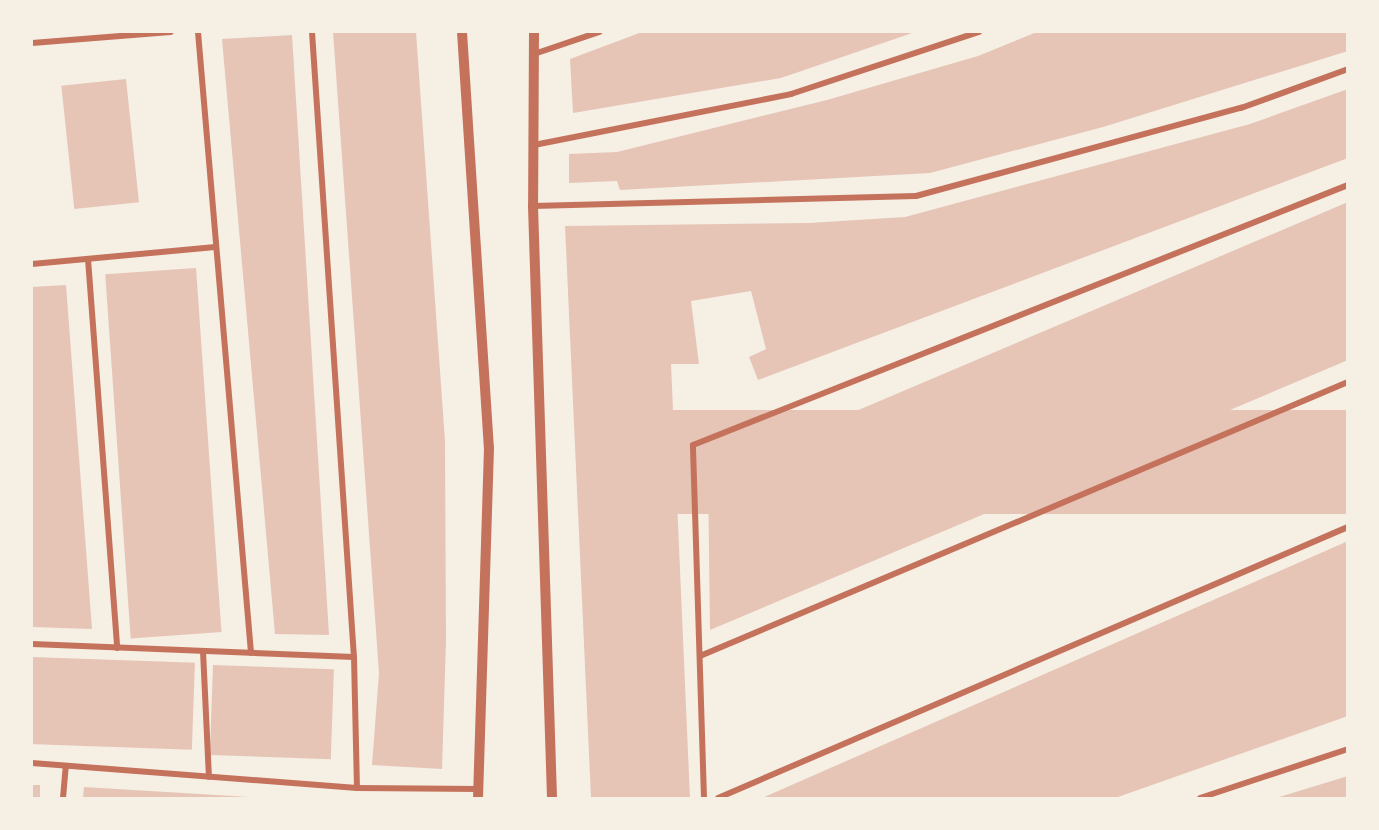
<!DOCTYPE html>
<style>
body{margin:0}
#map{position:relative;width:1379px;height:830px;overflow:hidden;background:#f6efe4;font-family:Lato,sans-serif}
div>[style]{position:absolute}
.building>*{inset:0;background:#e6c5b7;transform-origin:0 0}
.minor>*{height:6px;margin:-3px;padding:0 3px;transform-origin:3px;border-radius:3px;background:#c5725c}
.tertiary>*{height:10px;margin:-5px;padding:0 5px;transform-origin:5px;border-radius:5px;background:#c5725c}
span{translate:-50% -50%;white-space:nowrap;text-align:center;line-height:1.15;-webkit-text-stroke:6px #f6efe4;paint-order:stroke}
.frame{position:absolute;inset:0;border:33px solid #f6efe4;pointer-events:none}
</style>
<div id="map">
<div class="building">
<i style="clip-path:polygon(333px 32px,416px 32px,445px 441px,446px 641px,442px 769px,372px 765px,379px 673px)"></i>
<i style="clip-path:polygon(642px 32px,915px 32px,781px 78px,573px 113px,570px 59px)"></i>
<i style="clip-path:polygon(1037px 32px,1348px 32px,1348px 51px,1103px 127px,930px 173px,620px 190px,617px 181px,569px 183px,569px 154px,617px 152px,827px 100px,978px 56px)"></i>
<i style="clip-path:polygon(292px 35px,329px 635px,275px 634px,222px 39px)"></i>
<i style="left:126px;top:79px;width:124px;height:65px;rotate:84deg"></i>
<i style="clip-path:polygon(1348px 89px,1348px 158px,758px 380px,749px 357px,766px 349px,751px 291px,691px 301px,699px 364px,671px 364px,690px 798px,591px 798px,565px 226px,809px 223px,905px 217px,1250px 124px)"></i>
<i style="clip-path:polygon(1348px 202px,1348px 360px,710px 630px,708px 474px)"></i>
<i style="left:196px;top:268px;width:365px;height:91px;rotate:86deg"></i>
<i style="clip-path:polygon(66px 285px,92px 629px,32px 627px,32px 287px)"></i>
<i style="left:1348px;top:410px;width:104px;height:683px;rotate:90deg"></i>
<i style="clip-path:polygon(1348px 541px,1348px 716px,1115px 798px,762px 798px)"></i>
<i style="left:32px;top:657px;width:163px;height:87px;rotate:2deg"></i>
<i style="left:213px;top:665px;width:121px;height:90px;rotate:2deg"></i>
<i style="clip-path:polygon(1348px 776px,1348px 798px,1276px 798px)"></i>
<i style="left:32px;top:785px;width:8px;height:13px"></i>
<i style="clip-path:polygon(84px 787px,249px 797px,249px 798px,83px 798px)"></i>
</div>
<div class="minor">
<i style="left:198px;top:32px;width:623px;rotate:85.12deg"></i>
<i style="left:312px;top:32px;width:626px;rotate:86.16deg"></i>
<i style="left:354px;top:657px;width:131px;rotate:88.7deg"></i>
<i style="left:32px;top:43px;width:139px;rotate:-4.5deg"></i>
<i style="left:534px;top:54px;width:69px;rotate:-18.7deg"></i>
<i style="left:534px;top:145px;width:262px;rotate:-11.2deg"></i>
<i style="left:791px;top:94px;width:198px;rotate:-18.3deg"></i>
<i style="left:533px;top:206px;width:383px;rotate:-1.5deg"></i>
<i style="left:916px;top:196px;width:337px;rotate:-15.2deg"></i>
<i style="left:1241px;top:108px;width:114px;rotate:-20deg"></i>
<i style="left:88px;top:259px;width:390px;rotate:85.7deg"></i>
<i style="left:32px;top:264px;width:184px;rotate:-5.3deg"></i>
<i style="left:32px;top:644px;width:322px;rotate:2.3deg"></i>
<i style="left:203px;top:651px;width:126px;rotate:87.3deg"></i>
<i style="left:700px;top:656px;width:704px;rotate:-22.92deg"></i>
<i style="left:32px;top:763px;width:326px;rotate:4.4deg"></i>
<i style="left:357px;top:788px;width:122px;rotate:0.5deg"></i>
<i style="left:63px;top:798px;width:32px;rotate:-85deg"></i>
<i style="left:704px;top:798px;width:353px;rotate:-91.8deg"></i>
<i style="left:693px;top:445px;width:705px;rotate:-21.65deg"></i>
<i style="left:718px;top:798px;width:686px;rotate:-23.28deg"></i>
<i style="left:1200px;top:798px;width:156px;rotate:-18.3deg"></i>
</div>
<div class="tertiary">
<i style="left:462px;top:32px;width:417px;rotate:86.3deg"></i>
<i style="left:489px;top:448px;width:350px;rotate:91.8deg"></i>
<i style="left:534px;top:32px;width:174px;rotate:90.3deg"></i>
<i style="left:533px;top:206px;width:592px;rotate:88.16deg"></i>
</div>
<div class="frame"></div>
</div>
